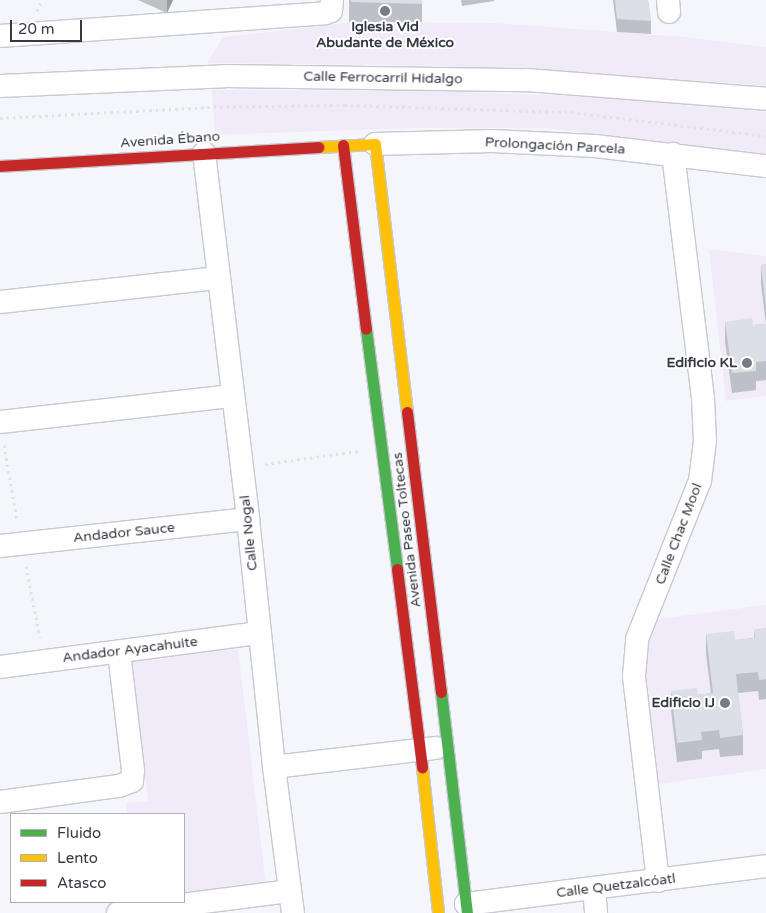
<!DOCTYPE html>
<meta charset="utf-8">
<style>
body{margin:0}
#map{position:relative;width:766px;height:913px;overflow:hidden;background:#f5f6fc;font-family:"Varela Round",sans-serif}
div>[style]{position:absolute}
.green>*{inset:0;background:#f1eaf9}
.path>*{height:3px;margin-top:-1.5px;transform-origin:0;background:repeating-linear-gradient(90deg,#e2e2e4 0 2.5px,transparent 0 6.5px)}
.roads{filter:drop-shadow(1px 0 #c7c9d1) drop-shadow(-1px 0 #c7c9d1) drop-shadow(0 1px #c7c9d1) drop-shadow(0 -1px #c7c9d1)}
.street>*{height:22px;margin:-11px;padding:0 11px;transform-origin:11px;border-radius:11px;background:#fefeff}
.fast>*{height:11px;margin:-5.5px;padding:0 5.5px;transform-origin:5.5px;border-radius:5.5px;background:#4caf50}
.slow>*{height:11px;margin:-5.5px;padding:0 5.5px;transform-origin:5.5px;border-radius:5.5px;background:#ffc107}
.jam>*{height:11px;margin:-5.5px;padding:0 5.5px;transform-origin:5.5px;border-radius:5.5px;background:#c62828}
.wall>*{inset:0;background:#bdc0c6;transform-origin:0 0}
.shaded-wall>*{inset:0;background:#9a9ca1}
.building>*{inset:0;background:#dcdfe6}
.dots>*{width:14px;height:14px;translate:-50% -50%;box-sizing:border-box;border:2px solid #fff;border-radius:50%}
span{translate:-50% -50%;white-space:nowrap;text-align:center;line-height:1.15;-webkit-text-stroke:4px #fff;paint-order:stroke}
.poi-label{font-size:14px;color:#363943;font-weight:700}
.right{translate:-100% -50%;text-align:right}
.street-label{font-size:14px;color:#363943}
.legend{position:absolute;left:10px;top:813px;width:175px;height:90px;box-sizing:border-box;background:#fff;border:1px solid #afb0b4;margin:0;padding:6px 9px;list-style:none;font-size:15px;color:#363943}
.legend li{display:flex;align-items:center;gap:10px;height:25px}
.legend b{width:25px;border:1px solid #afb0b4}
.scale{position:absolute;left:10px;top:20px;width:72px;height:22px;box-sizing:border-box;border:2px solid #363943;border-top:0;padding-left:6px;font-size:15px;line-height:18px;white-space:nowrap;color:#363943;-webkit-text-stroke:4px #fff;paint-order:stroke}
</style>
<div id="map">
<div class="green">
<i style="clip-path:polygon(353px 22px,496px 23px,685px 37px,766px 47px,766px 86px,577px 72px,411px 65px,207px 63px,223px 37px)"></i>
<i style="clip-path:polygon(212px 90px,429px 91px,603px 97px,766px 112px,766px 154px,545px 128px,413px 128px,215px 135px)"></i>
<i style="clip-path:polygon(709px 249px,766px 256px,766px 396px,726px 401px)"></i>
<i style="clip-path:polygon(766px 605px,766px 769px,659px 784px,645px 661px,649px 641px,658px 619px)"></i>
<i style="clip-path:polygon(238px 648px,266px 887px,184px 897px,184px 814px,127px 814px,126px 803px,148px 801px,131px 660px)"></i>
</div>
<div class="path">
<i style="left:37px;top:11px;width:12px;rotate:-66deg"></i>
<i style="left:0;top:118px;width:207px;rotate:-3deg"></i>
<i style="left:207px;top:107px;width:137px;rotate:-0.8deg"></i>
<i style="left:344px;top:105px;width:227px;rotate:1.8deg"></i>
<i style="left:571px;top:112px;width:196px;rotate:7deg"></i>
<i style="left:4px;top:445px;width:76px;rotate:80.2deg"></i>
<i style="left:265px;top:464px;width:94px;rotate:-8deg"></i>
<i style="left:26px;top:566px;width:73px;rotate:79deg"></i>
</div>
<div class="roads">
<div class="street">
<i style="left:668px;top:0;width:12px;rotate:85deg"></i>
<i style="left:0;top:36px;width:326px;rotate:-4deg"></i>
<i style="left:325px;top:13px;width:6px;rotate:-18deg"></i>
<i style="left:331px;top:11px;width:11px;rotate:-85deg"></i>
<i style="left:0;top:86px;width:225px;rotate:-2.5deg"></i>
<i style="left:225px;top:76px;width:302px;rotate:0.8deg"></i>
<i style="left:527px;top:80px;width:240px;rotate:4.5deg"></i>
<i style="left:375px;top:144px;width:117px;rotate:-1.5deg"></i>
<i style="left:492px;top:141px;width:103px;rotate:2.8deg"></i>
<i style="left:595px;top:146px;width:172px;rotate:6.7deg"></i>
<i style="left:204px;top:153px;width:369px;rotate:83.1deg"></i>
<i style="left:248px;top:519px;width:249px;rotate:84deg"></i>
<i style="left:274px;top:767px;width:147px;rotate:82.6deg"></i>
<i style="left:0;top:302px;width:220px;rotate:-6.3deg"></i>
<i style="left:0;top:422px;width:234px;rotate:-6.4deg"></i>
<i style="left:0;top:546px;width:249px;rotate:-6.2deg"></i>
<i style="left:0;top:667px;width:262px;rotate:-7.5deg"></i>
<i style="left:274px;top:767px;width:163px;rotate:-6.7deg"></i>
<i style="left:0;top:802px;width:120px;rotate:-7.7deg"></i>
<i style="left:119px;top:786px;width:14px;rotate:-21deg"></i>
<i style="left:132px;top:781px;width:11px;rotate:-85deg"></i>
<i style="left:133px;top:770px;width:119px;rotate:-96.8deg"></i>
<i style="left:658px;top:881px;width:206px;rotate:-96.7deg"></i>
<i style="left:634px;top:676px;width:37px;rotate:-85deg"></i>
<i style="left:637px;top:639px;width:170px;rotate:-68.3deg"></i>
<i style="left:700px;top:481px;width:40px;rotate:-82.9deg"></i>
<i style="left:705px;top:441px;width:43px;rotate:-92.7deg"></i>
<i style="left:703px;top:398px;width:246px;rotate:-97deg"></i>
<i style="left:594px;top:889px;width:24px;rotate:85deg"></i>
<i style="left:466px;top:904px;width:302px;rotate:-7.2deg"></i>
<i style="left:118px;top:913px;width:173px;rotate:-7.3deg"></i>
</div>
<div class="fast">
<i style="left:366px;top:329px;width:242px;rotate:82.6deg"></i>
<i style="left:441px;top:692px;width:223px;rotate:83.3deg"></i>
</div>
<div class="slow">
<i style="left:318px;top:147px;width:57px;rotate:-3deg"></i>
<i style="left:375px;top:144px;width:270px;rotate:83.2deg"></i>
<i style="left:422px;top:767px;width:147px;rotate:83.7deg"></i>
</div>
<div class="jam">
<i style="left:343px;top:145px;width:185px;rotate:82.9deg"></i>
<i style="left:0;top:166px;width:319px;rotate:-3.4deg"></i>
<i style="left:407px;top:412px;width:282px;rotate:83.1deg"></i>
<i style="left:397px;top:569px;width:200px;rotate:82.8deg"></i>
</div>
</div>
<div class="wall">
<i style="clip-path:polygon(138px 0,173px 0,167px 13px)"></i>
<i style="left:349px;top:0;width:73px;height:22px"></i>
<i style="clip-path:polygon(461px 0,494px 0,494px 1px,462px 6px)"></i>
<i style="clip-path:polygon(613px 0,648px 0,651px 21px,651px 34px,617px 32px)"></i>
<i style="clip-path:polygon(766px 264px,766px 380px,756px 381px,756px 390px,732px 393px,725px 341px,725px 322px,753px 325px,766px 324px,761px 284px,761px 265px)"></i>
<i style="clip-path:polygon(766px 628px,766px 699px,759px 700px,758px 691px,738px 693px,743px 735px,743px 755px,720px 757px,719px 749px,702px 751px,702px 759px,677px 762px,671px 710px,671px 691px,698px 695px,711px 693px,706px 654px,706px 634px,735px 640px,754px 638px,754px 630px)"></i>
</div>
<div class="shaded-wall">
<i style="clip-path:polygon(167px 0,173px 0,167px 13px)"></i>
</div>
<div class="building">
<i style="clip-path:polygon(351px 0,422px 0,423px 4px,351px 2px)"></i>
<i style="clip-path:polygon(615px 0,648px 0,651px 21px,617px 19px)"></i>
<i style="clip-path:polygon(766px 264px,766px 308px,761px 265px)"></i>
<i style="clip-path:polygon(752px 318px,753px 325px,766px 324px,766px 361px,756px 362px,756px 371px,732px 373px,725px 322px)"></i>
<i style="clip-path:polygon(766px 628px,766px 679px,759px 680px,758px 672px,736px 674px,743px 735px,720px 738px,719px 730px,701px 732px,702px 740px,677px 743px,671px 691px,697px 688px,698px 695px,713px 693px,706px 634px,734px 631px,735px 640px,755px 638px,754px 630px)"></i>
</div>
<div class="dots">
<i style="left:385px;top:11px;background:#797b84"></i>
<i style="left:747px;top:363px;background:#797b84"></i>
<i style="left:725px;top:703px;background:#797b84"></i>
</div>
<div class="poi-label">
<span style="left:385px;top:35px">Iglesia Vid<br>Abudante de México</span>
<span class="right" style="left:737px;top:363px">Edificio KL</span>
<span class="right" style="left:715px;top:703px">Edificio IJ</span>
</div>
<div class="street-label">
<span style="left:383px;top:78px;rotate:1deg">Calle Ferrocarril Hidalgo</span>
<span style="left:170px;top:140px;rotate:-4deg">Avenida Ébano</span>
<span style="left:555px;top:146px;rotate:3deg">Prolongación Parcela</span>
<span style="left:407px;top:530px;rotate:-97deg">Avenida Paseo Toltecas</span>
<span style="left:124px;top:533px;rotate:-6deg">Andador Sauce</span>
<span style="left:249px;top:533px;rotate:-96deg">Calle Nogal</span>
<span style="left:679px;top:534px;rotate:-69deg">Calle Chac Mool</span>
<span style="left:130px;top:650px;rotate:-7deg">Andador Ayacahuite</span>
<span style="left:616px;top:886px;rotate:-7deg">Calle Quetzalcóatl</span>
</div>
<ul class="legend">
<li><b style="height:6px;background:#4caf50"></b>Fluido</li>
<li><b style="height:6px;background:#ffc107"></b>Lento</li>
<li><b style="height:6px;background:#c62828"></b>Atasco</li>
</ul>
<div class="scale">20 m</div>
</div>
